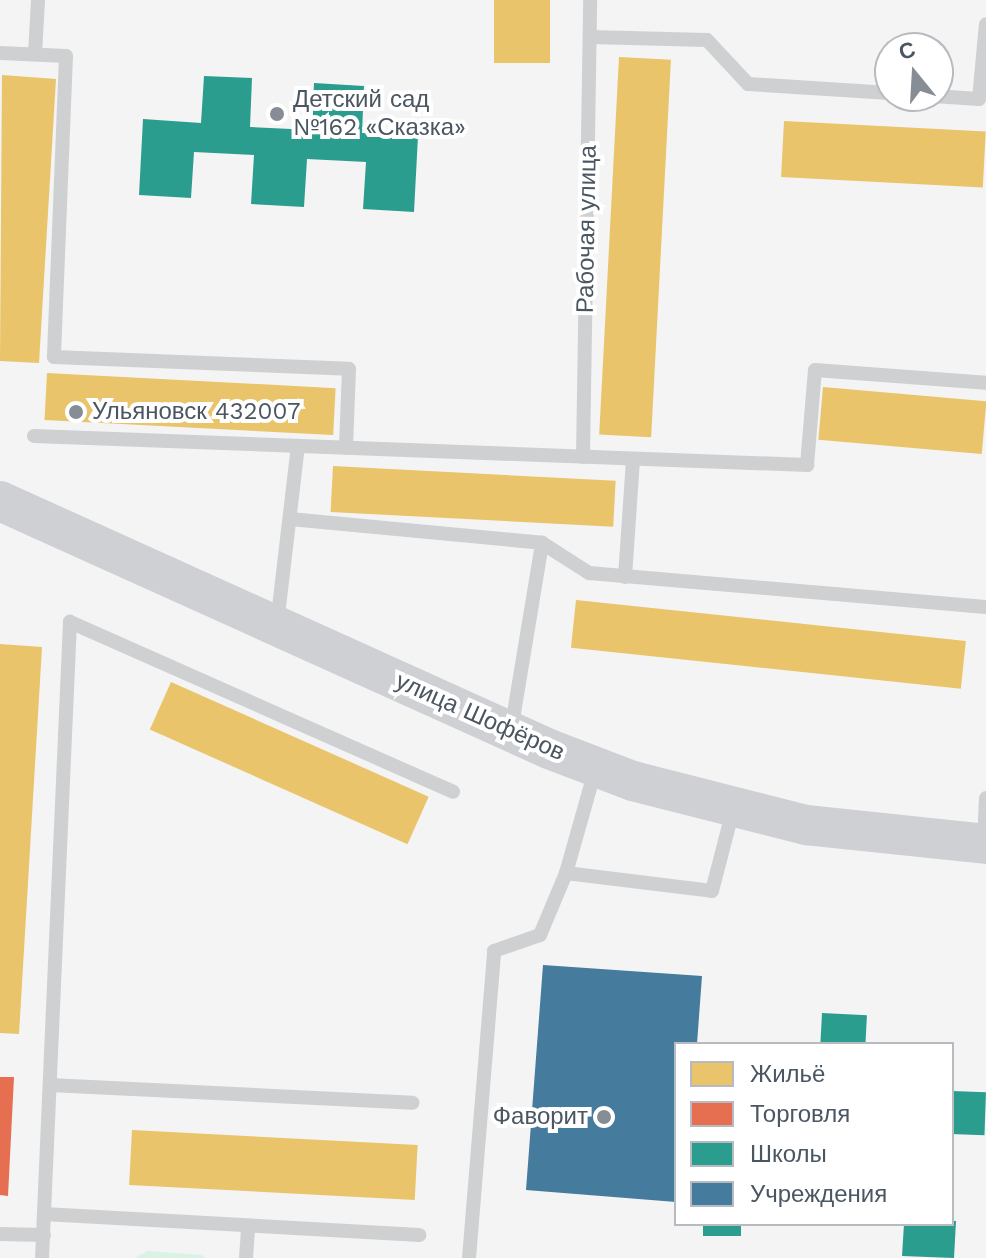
<!DOCTYPE html>
<meta charset="utf-8">
<style>
body{margin:0}
#map{position:relative;width:986px;height:1258px;overflow:hidden;background:#f4f4f4;font-family:"Work Sans",sans-serif}
div>[style]{position:absolute}
.green>*{inset:0;background:#d9f2e3}
.homes>*{inset:0;background:#e9c46a;transform-origin:0 0}
.shops>*{inset:0;background:#e76f51}
.schools>*{inset:0;background:#2a9d8f;transform-origin:0 0}
.public>*{inset:0;background:#457b9d}
.lane>*{height:14px;margin:-7px;padding:0 7px;transform-origin:7px;border-radius:7px;background:#ced0d2}
.secondary>*{height:40px;margin:-20px;padding:0 20px;transform-origin:20px;border-radius:20px;background:#ced0d4}
.dots>*{width:22px;height:22px;translate:-50% -50%;box-sizing:border-box;border:4px solid #fff;border-radius:50%}
span{translate:-50% -50%;white-space:nowrap;text-align:center;line-height:1.15;-webkit-text-stroke:8px #fff;paint-order:stroke}
.poi-label{font-size:24px;color:#4a5661}
.left{translate:0 -50%;text-align:left}
.right{translate:-100% -50%;text-align:right}
.street-label{font-size:24px;color:#4a5661}
.legend{position:absolute;left:674px;top:1042px;width:280px;height:184px;box-sizing:border-box;background:#fff;border:2px solid #b7bbc0;margin:0;padding:10px 14px;list-style:none;font-size:24px;color:#4a5661}
.legend li{display:flex;align-items:center;gap:16px;height:40px}
.legend b{width:40px;border:2px solid #b7bbc0}
.north{position:absolute;left:874px;top:32px;width:80px;height:80px;box-sizing:border-box;background:#fff;border:2px solid #b7bbc0;border-radius:50%;rotate:342deg;font-size:22px;font-weight:700;line-height:32px;text-align:center;color:#4a5661}
.north::after{content:'';display:block;margin:auto;width:28px;height:36px;background:#868d94;clip-path:polygon(50% 0,100% 100%,50% 72%,0 100%)}
</style>
<div id="map">
<div class="green">
<i style="clip-path:polygon(147px 1251px,201px 1255px,206px 1258px,135px 1258px)"></i>
</div>
<div class="homes">
<i style="left:494px;top:0;width:56px;height:63px"></i>
<i style="left:619px;top:57px;width:52px;height:378px;rotate:3deg"></i>
<i style="clip-path:polygon(2px 75px,56px 79px,39px 363px,0 361px)"></i>
<i style="left:784px;top:121px;width:202px;height:56px;rotate:3deg"></i>
<i style="left:47px;top:373px;width:289px;height:47px;rotate:3deg"></i>
<i style="left:823px;top:387px;width:164px;height:53px;rotate:5deg"></i>
<i style="left:333px;top:466px;width:283px;height:46px;rotate:3deg"></i>
<i style="left:576px;top:600px;width:392px;height:48px;rotate:6deg"></i>
<i style="clip-path:polygon(0 644px,42px 647px,19px 1034px,0 1033px)"></i>
<i style="left:171px;top:682px;width:282px;height:52px;rotate:24deg"></i>
<i style="left:132px;top:1130px;width:286px;height:55px;rotate:3deg"></i>
</div>
<div class="shops">
<i style="clip-path:polygon(0 1077px,14px 1077px,8px 1196px,0 1195px)"></i>
</div>
<div class="schools">
<i style="clip-path:polygon(204px 76px,252px 78px,250px 127px,312px 130px,314px 83px,364px 86px,362px 133px,418px 136px,414px 212px,363px 209px,366px 162px,307px 159px,304px 207px,251px 204px,254px 155px,194px 152px,191px 198px,139px 195px,143px 119px,201px 123px)"></i>
<i style="left:822px;top:1013px;width:45px;height:31px;rotate:3deg"></i>
<i style="left:952px;top:1091px;width:34px;height:43px;rotate:2deg"></i>
<i style="clip-path:polygon(952px 1221px,956px 1221px,954px 1258px,902px 1256px,904px 1224px)"></i>
<i style="left:703px;top:1224px;width:38px;height:12px"></i>
</div>
<div class="public">
<i style="clip-path:polygon(543px 965px,702px 976px,697px 1044px,676px 1044px,676px 1202px,526px 1190px)"></i>
</div>
<div class="lane">
<i style="left:590px;top:37px;width:117px;rotate:1.5deg"></i>
<i style="left:707px;top:40px;width:60px;rotate:47deg"></i>
<i style="left:748px;top:84px;width:142px;rotate:3.6deg"></i>
<i style="left:0;top:53px;width:66px;rotate:2.6deg"></i>
<i style="left:66px;top:56px;width:301px;rotate:92.3deg"></i>
<i style="left:54px;top:357px;width:295px;rotate:2.3deg"></i>
<i style="left:349px;top:369px;width:79px;rotate:92.2deg"></i>
<i style="left:35px;top:54px;width:54px;rotate:-86.8deg"></i>
<i style="left:933px;top:96px;width:46px;rotate:3.7deg"></i>
<i style="left:979px;top:99px;width:75px;rotate:-84.7deg"></i>
<i style="left:34px;top:436px;width:774px;rotate:2.15deg"></i>
<i style="left:807px;top:465px;width:95px;rotate:-85.2deg"></i>
<i style="left:815px;top:370px;width:171px;rotate:4.3deg"></i>
<i style="left:583px;top:457px;width:457px;rotate:-89.1deg"></i>
<i style="left:290px;top:519px;width:253px;rotate:5.4deg"></i>
<i style="left:542px;top:543px;width:56px;rotate:32.6deg"></i>
<i style="left:589px;top:573px;width:398px;rotate:4.9deg"></i>
<i style="left:625px;top:577px;width:118px;rotate:-86.1deg"></i>
<i style="left:277px;top:624px;width:179px;rotate:-83.3deg"></i>
<i style="left:511px;top:731px;width:191px;rotate:-80.6deg"></i>
<i style="left:596px;top:767px;width:110px;rotate:105.8deg"></i>
<i style="left:566px;top:873px;width:147px;rotate:7deg"></i>
<i style="left:712px;top:891px;width:84px;rotate:-75.5deg"></i>
<i style="left:984px;top:842px;width:44px;rotate:-87.4deg"></i>
<i style="left:50px;top:1085px;width:363px;rotate:2.8deg"></i>
<i style="left:44px;top:1214px;width:376px;rotate:3.2deg"></i>
<i style="left:0;top:1234px;width:44px;rotate:1.3deg"></i>
<i style="left:42px;top:1258px;width:637px;rotate:-87.48deg"></i>
<i style="left:70px;top:622px;width:419px;rotate:23.9deg"></i>
<i style="left:246px;top:1258px;width:30px;rotate:-86deg"></i>
<i style="left:469px;top:1258px;width:308px;rotate:-85.3deg"></i>
<i style="left:494px;top:951px;width:49px;rotate:-19.2deg"></i>
<i style="left:540px;top:935px;width:67px;rotate:-67.2deg"></i>
</div>
<div class="secondary">
<i style="left:0;top:501px;width:602px;rotate:24.31deg"></i>
<i style="left:549px;top:749px;width:90px;rotate:20.9deg"></i>
<i style="left:633px;top:781px;width:179px;rotate:14.3deg"></i>
<i style="left:806px;top:825px;width:181px;rotate:6deg"></i>
</div>
<div class="dots">
<i style="left:277px;top:114px;background:#868d94"></i>
<i style="left:76px;top:412px;background:#868d94"></i>
<i style="left:604px;top:1117px;background:#868d94"></i>
</div>
<div class="poi-label">
<span class="left" style="left:293px;top:114px">Детский сад<br>№162 «Сказка»</span>
<span class="left" style="left:92px;top:412px">Ульяновск 432007</span>
<span class="right" style="left:588px;top:1117px">Фаворит</span>
</div>
<div class="street-label">
<span style="left:587px;top:229px;rotate:-89deg">Рабочая улица</span>
<span style="left:480px;top:717px;rotate:24deg">улица Шофёров</span>
</div>
<ul class="legend">
<li><b style="height:22px;background:#e9c46a"></b>Жильё</li>
<li><b style="height:22px;background:#e76f51"></b>Торговля</li>
<li><b style="height:22px;background:#2a9d8f"></b>Школы</li>
<li><b style="height:22px;background:#457b9d"></b>Учреждения</li>
</ul>
<div class="north">С</div>
</div>
